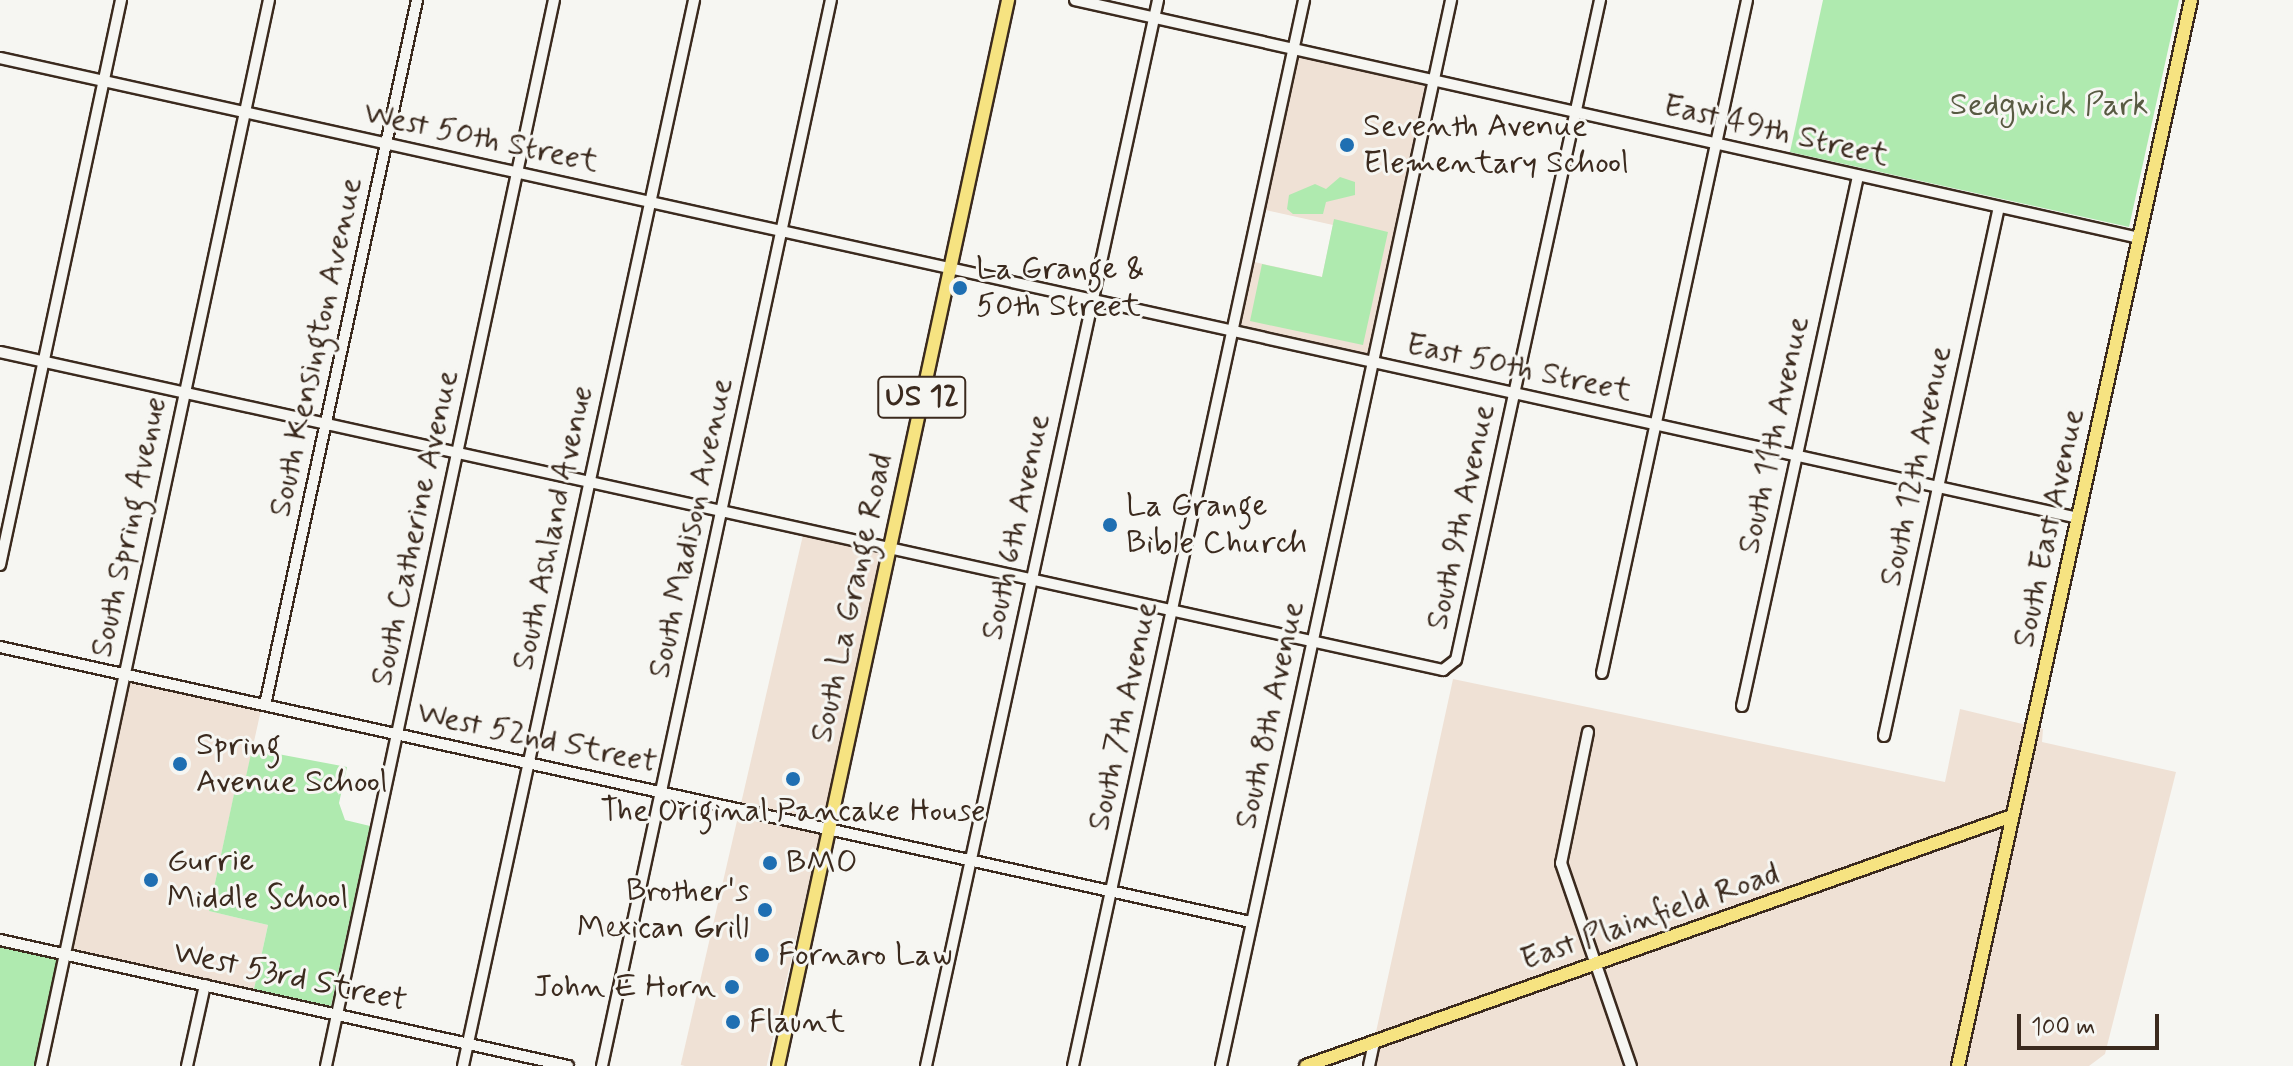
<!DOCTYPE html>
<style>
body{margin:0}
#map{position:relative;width:2293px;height:1066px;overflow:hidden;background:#f6f6f2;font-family:Mynerve,sans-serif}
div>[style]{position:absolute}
.built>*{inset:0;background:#efe1d5;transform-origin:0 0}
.green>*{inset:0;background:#afeaaf}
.roads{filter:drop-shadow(2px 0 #3b2a1e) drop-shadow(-2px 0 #3b2a1e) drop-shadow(0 2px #3b2a1e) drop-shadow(0 -2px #3b2a1e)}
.minor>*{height:10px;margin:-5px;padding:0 5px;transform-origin:5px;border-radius:5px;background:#f6f6f2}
.major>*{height:12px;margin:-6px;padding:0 6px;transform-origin:6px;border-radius:6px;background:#f6e381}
.dots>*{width:22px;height:22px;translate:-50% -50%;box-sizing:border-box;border:4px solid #f6f6f2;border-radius:50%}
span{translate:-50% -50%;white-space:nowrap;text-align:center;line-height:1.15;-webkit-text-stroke:6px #f6f6f2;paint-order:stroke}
.shield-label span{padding:2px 6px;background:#f6f6f2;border:2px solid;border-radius:6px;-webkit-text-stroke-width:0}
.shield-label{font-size:30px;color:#3b2a1e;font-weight:700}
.park-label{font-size:32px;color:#585a42}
.poi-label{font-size:32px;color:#3b2a1e}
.left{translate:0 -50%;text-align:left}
.right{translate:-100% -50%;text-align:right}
.street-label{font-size:32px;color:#3b2a1e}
.scale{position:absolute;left:2017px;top:1014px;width:142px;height:36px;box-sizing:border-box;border:4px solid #3b2a1e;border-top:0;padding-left:10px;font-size:24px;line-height:28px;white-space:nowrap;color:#3b2a1e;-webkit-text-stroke:6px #f6f6f2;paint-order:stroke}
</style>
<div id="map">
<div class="built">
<i style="clip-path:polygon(1296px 52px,1432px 82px,1371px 360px,1235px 330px,1250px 261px,1322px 277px,1333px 225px,1261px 209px)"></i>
<i style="left:803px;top:535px;width:84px;height:544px;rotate:13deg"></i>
<i style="clip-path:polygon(1453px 679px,1945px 782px,1960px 709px,2043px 729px,2042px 742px,2176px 772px,2105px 1054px,2089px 1066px,1363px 1066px,1376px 1032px)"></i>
<i style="clip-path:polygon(129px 680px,261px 710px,245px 782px,237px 781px,209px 911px,268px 925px,254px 989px,72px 949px)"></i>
</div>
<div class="green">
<i style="clip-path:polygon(1823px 0,2179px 0,2129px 227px,1790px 152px)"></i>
<i style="clip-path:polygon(1340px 177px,1355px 182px,1355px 195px,1326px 202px,1323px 214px,1293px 214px,1287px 209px,1289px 195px,1315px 184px,1326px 189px)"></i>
<i style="clip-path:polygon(1334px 219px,1388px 232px,1363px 345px,1250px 321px,1262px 264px,1322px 277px)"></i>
<i style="clip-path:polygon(252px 749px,347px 767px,339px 803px,345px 820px,370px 826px,331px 1006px,254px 989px,268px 925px,209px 911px,237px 780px,245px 781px)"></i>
<i style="clip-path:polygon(0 943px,63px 956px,39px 1066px,0 1066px)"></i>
</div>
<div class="roads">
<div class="minor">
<i style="left:1075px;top:0;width:1090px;rotate:12.61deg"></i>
<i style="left:0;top:58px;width:2128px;rotate:12.48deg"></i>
<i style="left:0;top:352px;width:1478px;rotate:12.43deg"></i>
<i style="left:1443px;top:670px;width:16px;rotate:-38deg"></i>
<i style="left:1456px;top:660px;width:676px;rotate:-77.69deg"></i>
<i style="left:0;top:565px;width:578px;rotate:-77.91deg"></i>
<i style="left:0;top:647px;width:1281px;rotate:12.4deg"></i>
<i style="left:1602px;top:673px;width:688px;rotate:-77.84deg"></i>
<i style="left:265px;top:705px;width:721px;rotate:-77.83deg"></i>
<i style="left:1742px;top:706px;width:543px;rotate:-77.65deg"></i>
<i style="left:1588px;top:732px;width:134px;rotate:101.6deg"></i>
<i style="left:1561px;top:863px;width:215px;rotate:71deg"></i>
<i style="left:1884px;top:736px;width:541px;rotate:-77.74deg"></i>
<i style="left:0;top:940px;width:582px;rotate:12.51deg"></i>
<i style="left:41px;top:1066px;width:1090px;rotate:-77.93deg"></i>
<i style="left:187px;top:1066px;width:83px;rotate:-77.5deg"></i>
<i style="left:326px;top:1066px;width:1090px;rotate:-77.93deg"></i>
<i style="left:463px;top:1066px;width:1091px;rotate:-77.77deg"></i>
<i style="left:602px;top:1066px;width:1090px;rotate:-77.88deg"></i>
<i style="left:926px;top:1066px;width:1091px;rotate:-77.72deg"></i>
<i style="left:1073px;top:1066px;width:1091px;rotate:-77.77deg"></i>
<i style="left:1221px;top:1066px;width:1091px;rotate:-77.82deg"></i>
<i style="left:1369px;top:1066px;width:25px;rotate:-78deg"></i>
</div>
<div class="major">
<i style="left:778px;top:1066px;width:1091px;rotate:-77.82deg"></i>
<i style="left:1306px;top:1066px;width:749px;rotate:-19.5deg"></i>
<i style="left:1958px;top:1066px;width:1091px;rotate:-77.67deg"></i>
</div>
</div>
<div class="dots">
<i style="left:1347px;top:145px;background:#1f6fb2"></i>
<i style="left:960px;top:288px;background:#1f6fb2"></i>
<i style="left:1110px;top:525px;background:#1f6fb2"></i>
<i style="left:180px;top:764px;background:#1f6fb2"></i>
<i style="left:793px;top:779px;background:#1f6fb2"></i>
<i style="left:770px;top:863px;background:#1f6fb2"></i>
<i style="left:151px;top:880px;background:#1f6fb2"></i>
<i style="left:765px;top:910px;background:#1f6fb2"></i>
<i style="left:762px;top:955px;background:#1f6fb2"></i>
<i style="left:732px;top:987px;background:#1f6fb2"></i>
<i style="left:733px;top:1022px;background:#1f6fb2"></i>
</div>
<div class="shield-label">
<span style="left:922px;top:397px">US 12</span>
</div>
<div class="park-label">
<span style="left:2049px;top:105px">Sedgwick Park</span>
</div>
<div class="poi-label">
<span class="left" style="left:1363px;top:145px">Seventh Avenue<br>Elementary School</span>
<span class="left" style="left:976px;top:288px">La Grange &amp;<br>50th Street</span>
<span class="left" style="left:1126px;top:525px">La Grange<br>Bible Church</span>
<span class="left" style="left:196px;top:764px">Spring<br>Avenue School</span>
<span style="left:793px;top:811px">The Original Pancake House</span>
<span class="left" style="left:167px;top:880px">Gurrie<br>Middle School</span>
<span class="left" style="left:786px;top:863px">BMO</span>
<span class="right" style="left:749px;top:910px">Brother's<br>Mexican Grill</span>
<span class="left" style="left:778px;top:955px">Fornaro Law</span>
<span class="right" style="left:716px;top:987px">John E Horn</span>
<span class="left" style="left:749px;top:1022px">Flaunt</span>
</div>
<div class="street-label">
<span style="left:1776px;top:131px;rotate:13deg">East 49th Street</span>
<span style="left:481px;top:138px;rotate:12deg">West 50th Street</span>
<span style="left:316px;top:347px;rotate:-78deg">South Kensington Avenue</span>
<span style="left:1519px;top:368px;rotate:12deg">East 50th Street</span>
<span style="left:1774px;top:435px;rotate:-78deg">South 11th Avenue</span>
<span style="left:1916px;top:466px;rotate:-78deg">South 12th Avenue</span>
<span style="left:1461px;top:517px;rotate:-78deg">South 9th Avenue</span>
<span style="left:129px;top:527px;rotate:-78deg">South Spring Avenue</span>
<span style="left:1016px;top:527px;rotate:-78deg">South 6th Avenue</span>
<span style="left:415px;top:528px;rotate:-78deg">South Catherine Avenue</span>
<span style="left:553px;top:528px;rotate:-78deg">South Ashland Avenue</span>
<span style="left:691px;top:528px;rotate:-78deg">South Madison Avenue</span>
<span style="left:2049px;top:528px;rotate:-78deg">South East Avenue</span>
<span style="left:852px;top:598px;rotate:-78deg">South La Grange Road</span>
<span style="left:1270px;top:715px;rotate:-78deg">South 8th Avenue</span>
<span style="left:1123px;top:716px;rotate:-78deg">South 7th Avenue</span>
<span style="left:537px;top:738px;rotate:12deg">West 52nd Street</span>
<span style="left:1650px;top:917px;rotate:-19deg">East Plainfield Road</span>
<span style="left:290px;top:977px;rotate:12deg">West 53rd Street</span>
</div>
<div class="scale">100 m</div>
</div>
